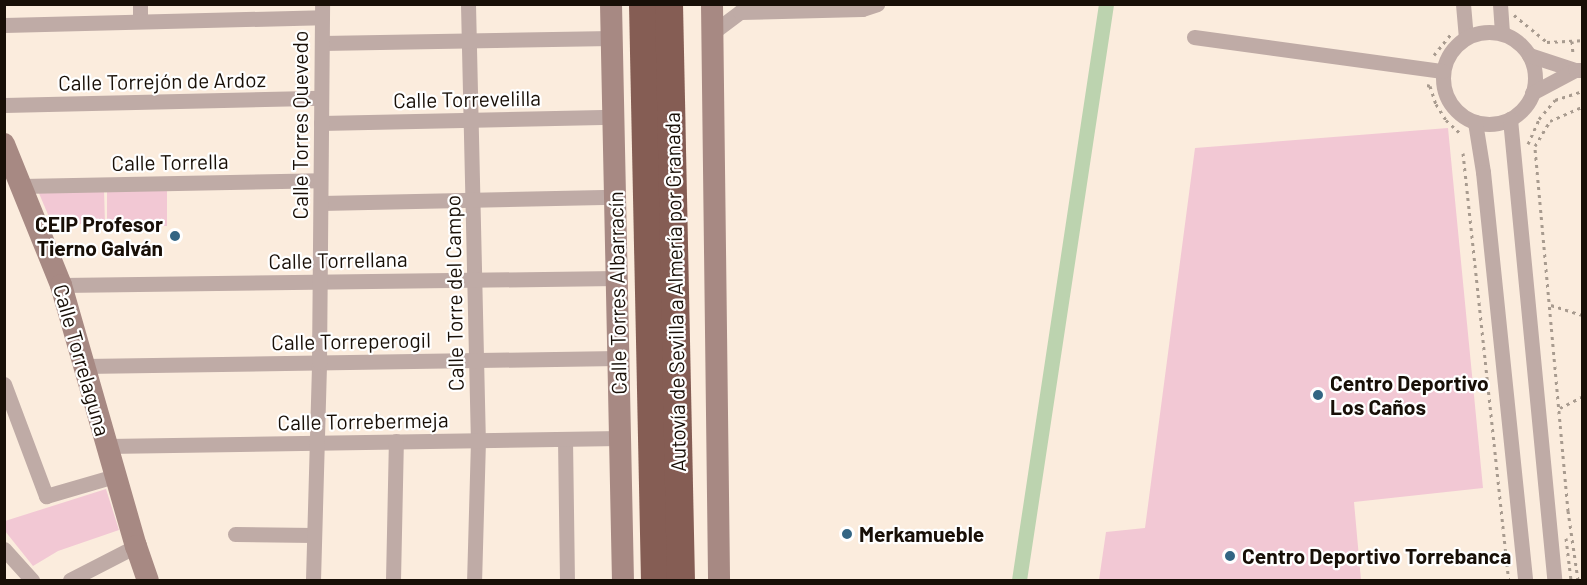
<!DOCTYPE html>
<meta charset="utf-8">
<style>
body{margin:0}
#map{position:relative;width:1587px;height:585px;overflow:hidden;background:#fbecdd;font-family:Barlow,sans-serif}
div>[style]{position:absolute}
.green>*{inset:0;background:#f2c8d4;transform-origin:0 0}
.canal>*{height:15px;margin:-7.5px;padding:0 7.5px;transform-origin:7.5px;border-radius:7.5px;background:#bcd3af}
.path>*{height:3px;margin-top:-1.5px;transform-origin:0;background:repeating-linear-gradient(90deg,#a89b8f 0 3px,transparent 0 7.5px)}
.street>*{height:15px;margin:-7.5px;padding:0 7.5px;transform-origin:7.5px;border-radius:7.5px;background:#bfaba6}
.street>.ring{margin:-7.5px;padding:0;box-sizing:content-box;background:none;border:15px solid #bfaba6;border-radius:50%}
.secondary>*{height:22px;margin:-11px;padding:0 11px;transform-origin:11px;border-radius:11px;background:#a78983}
.highway>*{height:28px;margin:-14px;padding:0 14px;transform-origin:14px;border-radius:14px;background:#855d54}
.dots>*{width:16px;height:16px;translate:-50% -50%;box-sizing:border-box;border:3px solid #fff;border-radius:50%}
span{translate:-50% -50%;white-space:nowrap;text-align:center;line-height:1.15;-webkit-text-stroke:4.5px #fff;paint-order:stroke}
.street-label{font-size:21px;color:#180f07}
.poi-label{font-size:21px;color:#180f07;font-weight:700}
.right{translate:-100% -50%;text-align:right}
.left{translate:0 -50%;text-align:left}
.frame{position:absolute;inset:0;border:6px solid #180f07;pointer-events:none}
</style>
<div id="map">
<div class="green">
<i style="clip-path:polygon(1448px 128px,1483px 488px,1354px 502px,1361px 580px,1099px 580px,1106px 532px,1145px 528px,1195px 148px)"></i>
<i style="left:167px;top:189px;width:37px;height:60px;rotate:90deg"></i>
<i style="clip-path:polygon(104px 190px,105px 224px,52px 224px,38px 191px)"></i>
<i style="clip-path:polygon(106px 489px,119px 530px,58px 551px,33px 566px,5px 531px,5px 521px)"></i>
</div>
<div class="canal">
<i style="left:1019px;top:580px;width:583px;rotate:-81.41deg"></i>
</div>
<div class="path">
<i style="left:1514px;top:15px;width:43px;rotate:39.3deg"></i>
<i style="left:1547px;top:42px;width:35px;rotate:-3deg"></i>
<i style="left:1572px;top:41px;width:13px;rotate:86deg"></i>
<i style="left:1434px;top:55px;width:27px;rotate:-51deg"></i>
<i style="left:1427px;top:85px;width:3px;rotate:18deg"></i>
<i style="left:1430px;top:86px;width:19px;rotate:72deg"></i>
<i style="left:1436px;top:104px;width:19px;rotate:58deg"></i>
<i style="left:1446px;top:120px;width:21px;rotate:43deg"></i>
<i style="left:1528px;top:144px;width:27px;rotate:-66deg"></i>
<i style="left:1539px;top:119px;width:25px;rotate:-50deg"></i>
<i style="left:1555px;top:100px;width:28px;rotate:-18deg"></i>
<i style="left:1463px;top:153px;width:429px;rotate:83.9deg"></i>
<i style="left:1551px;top:305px;width:33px;rotate:18deg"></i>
<i style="left:1560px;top:408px;width:25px;rotate:-27deg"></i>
<i style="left:1566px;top:538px;width:42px;rotate:83.2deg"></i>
<i style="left:1578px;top:580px;width:70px;rotate:-98.2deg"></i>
<i style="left:1568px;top:511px;width:366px;rotate:-95.2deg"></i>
<i style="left:1535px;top:146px;width:29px;rotate:-59deg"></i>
<i style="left:1550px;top:121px;width:35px;rotate:-24deg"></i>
</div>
<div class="street">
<i style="left:140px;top:4px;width:17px;rotate:90deg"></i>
<i style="left:468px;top:4px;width:436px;rotate:88.7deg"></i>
<i style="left:478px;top:440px;width:140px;rotate:91.6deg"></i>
<i style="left:1463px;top:4px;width:33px;rotate:85deg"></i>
<i style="left:1500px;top:4px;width:29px;rotate:86deg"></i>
<i style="left:4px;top:25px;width:318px;rotate:-1.4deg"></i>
<i class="ring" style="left:1443px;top:32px;width:77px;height:77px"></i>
<i style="left:712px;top:33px;width:35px;rotate:-37deg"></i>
<i style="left:740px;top:12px;width:122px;rotate:-1.4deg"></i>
<i style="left:862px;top:9px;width:16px;rotate:-18deg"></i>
<i style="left:1194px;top:37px;width:251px;rotate:7.8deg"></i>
<i style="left:322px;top:43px;width:290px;rotate:-1deg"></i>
<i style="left:1529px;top:55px;width:48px;rotate:18.1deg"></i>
<i style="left:1532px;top:93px;width:49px;rotate:-28.1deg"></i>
<i style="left:1575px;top:70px;width:7px"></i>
<i style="left:4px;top:105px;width:317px;rotate:-1.3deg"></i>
<i style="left:1510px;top:119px;width:463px;rotate:84.5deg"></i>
<i style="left:1475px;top:122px;width:51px;rotate:80.9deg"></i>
<i style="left:1483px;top:172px;width:410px;rotate:84.1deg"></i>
<i style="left:321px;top:123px;width:293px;rotate:-1.2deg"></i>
<i style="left:21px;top:186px;width:299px;rotate:-1.1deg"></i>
<i style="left:321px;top:203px;width:294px;rotate:-1.2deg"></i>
<i style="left:61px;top:285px;width:556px;rotate:-0.72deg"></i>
<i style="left:84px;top:366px;width:534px;rotate:-0.86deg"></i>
<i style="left:4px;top:384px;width:120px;rotate:69.4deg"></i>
<i style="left:46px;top:496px;width:72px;rotate:-16.2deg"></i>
<i style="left:565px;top:439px;width:141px;rotate:89.2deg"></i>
<i style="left:107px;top:446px;width:513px;rotate:-0.89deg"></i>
<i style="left:235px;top:534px;width:79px;rotate:0.7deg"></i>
<i style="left:4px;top:549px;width:42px;rotate:47.9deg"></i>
<i style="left:70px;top:580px;width:74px;rotate:-27.3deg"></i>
<i style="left:313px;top:580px;width:218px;rotate:-88.4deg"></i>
<i style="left:319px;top:362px;width:358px;rotate:-89.5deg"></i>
<i style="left:393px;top:580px;width:139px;rotate:-88.8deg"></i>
</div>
<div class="secondary">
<i style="left:611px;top:4px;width:576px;rotate:88.81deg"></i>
<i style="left:712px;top:4px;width:576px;rotate:89.3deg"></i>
<i style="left:4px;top:144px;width:152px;rotate:68deg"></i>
<i style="left:61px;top:285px;width:272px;rotate:74deg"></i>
<i style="left:136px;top:546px;width:36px;rotate:71deg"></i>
</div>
<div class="highway">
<i style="left:643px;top:4px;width:576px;rotate:88.81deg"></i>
<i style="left:669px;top:4px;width:576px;rotate:88.81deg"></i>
</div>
<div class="dots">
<i style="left:175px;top:236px;background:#336583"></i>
<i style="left:1318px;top:395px;background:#336583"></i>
<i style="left:847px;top:534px;background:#336583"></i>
<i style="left:1230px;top:556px;background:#336583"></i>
</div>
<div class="street-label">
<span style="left:162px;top:81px;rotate:-1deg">Calle Torrejón de Ardoz</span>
<span style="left:467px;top:99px;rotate:-1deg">Calle Torrevelilla</span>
<span style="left:300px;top:125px;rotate:-90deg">Calle Torres Quevedo</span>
<span style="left:170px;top:162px;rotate:-1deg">Calle Torrella</span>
<span style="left:338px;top:260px;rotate:-1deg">Calle Torrellana</span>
<span style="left:675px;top:292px;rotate:-91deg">Autovía de Sevilla a Almería por Granada</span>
<span style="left:454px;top:293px;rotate:-91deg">Calle Torre del Campo</span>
<span style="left:617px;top:293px;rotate:-91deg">Calle Torres Albarracín</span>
<span style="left:351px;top:341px;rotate:-1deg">Calle Torreperogil</span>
<span style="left:82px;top:360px;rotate:74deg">Calle Torrelaguna</span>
<span style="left:363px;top:421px;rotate:-1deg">Calle Torrebermeja</span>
</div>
<div class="poi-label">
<span class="right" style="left:163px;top:236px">CEIP Profesor<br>Tierno Galván</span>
<span class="left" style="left:1330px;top:395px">Centro Deportivo<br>Los Caños</span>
<span class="left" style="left:859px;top:534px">Merkamueble</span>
<span class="left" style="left:1242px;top:556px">Centro Deportivo Torrebanca</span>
</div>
<div class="frame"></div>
</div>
